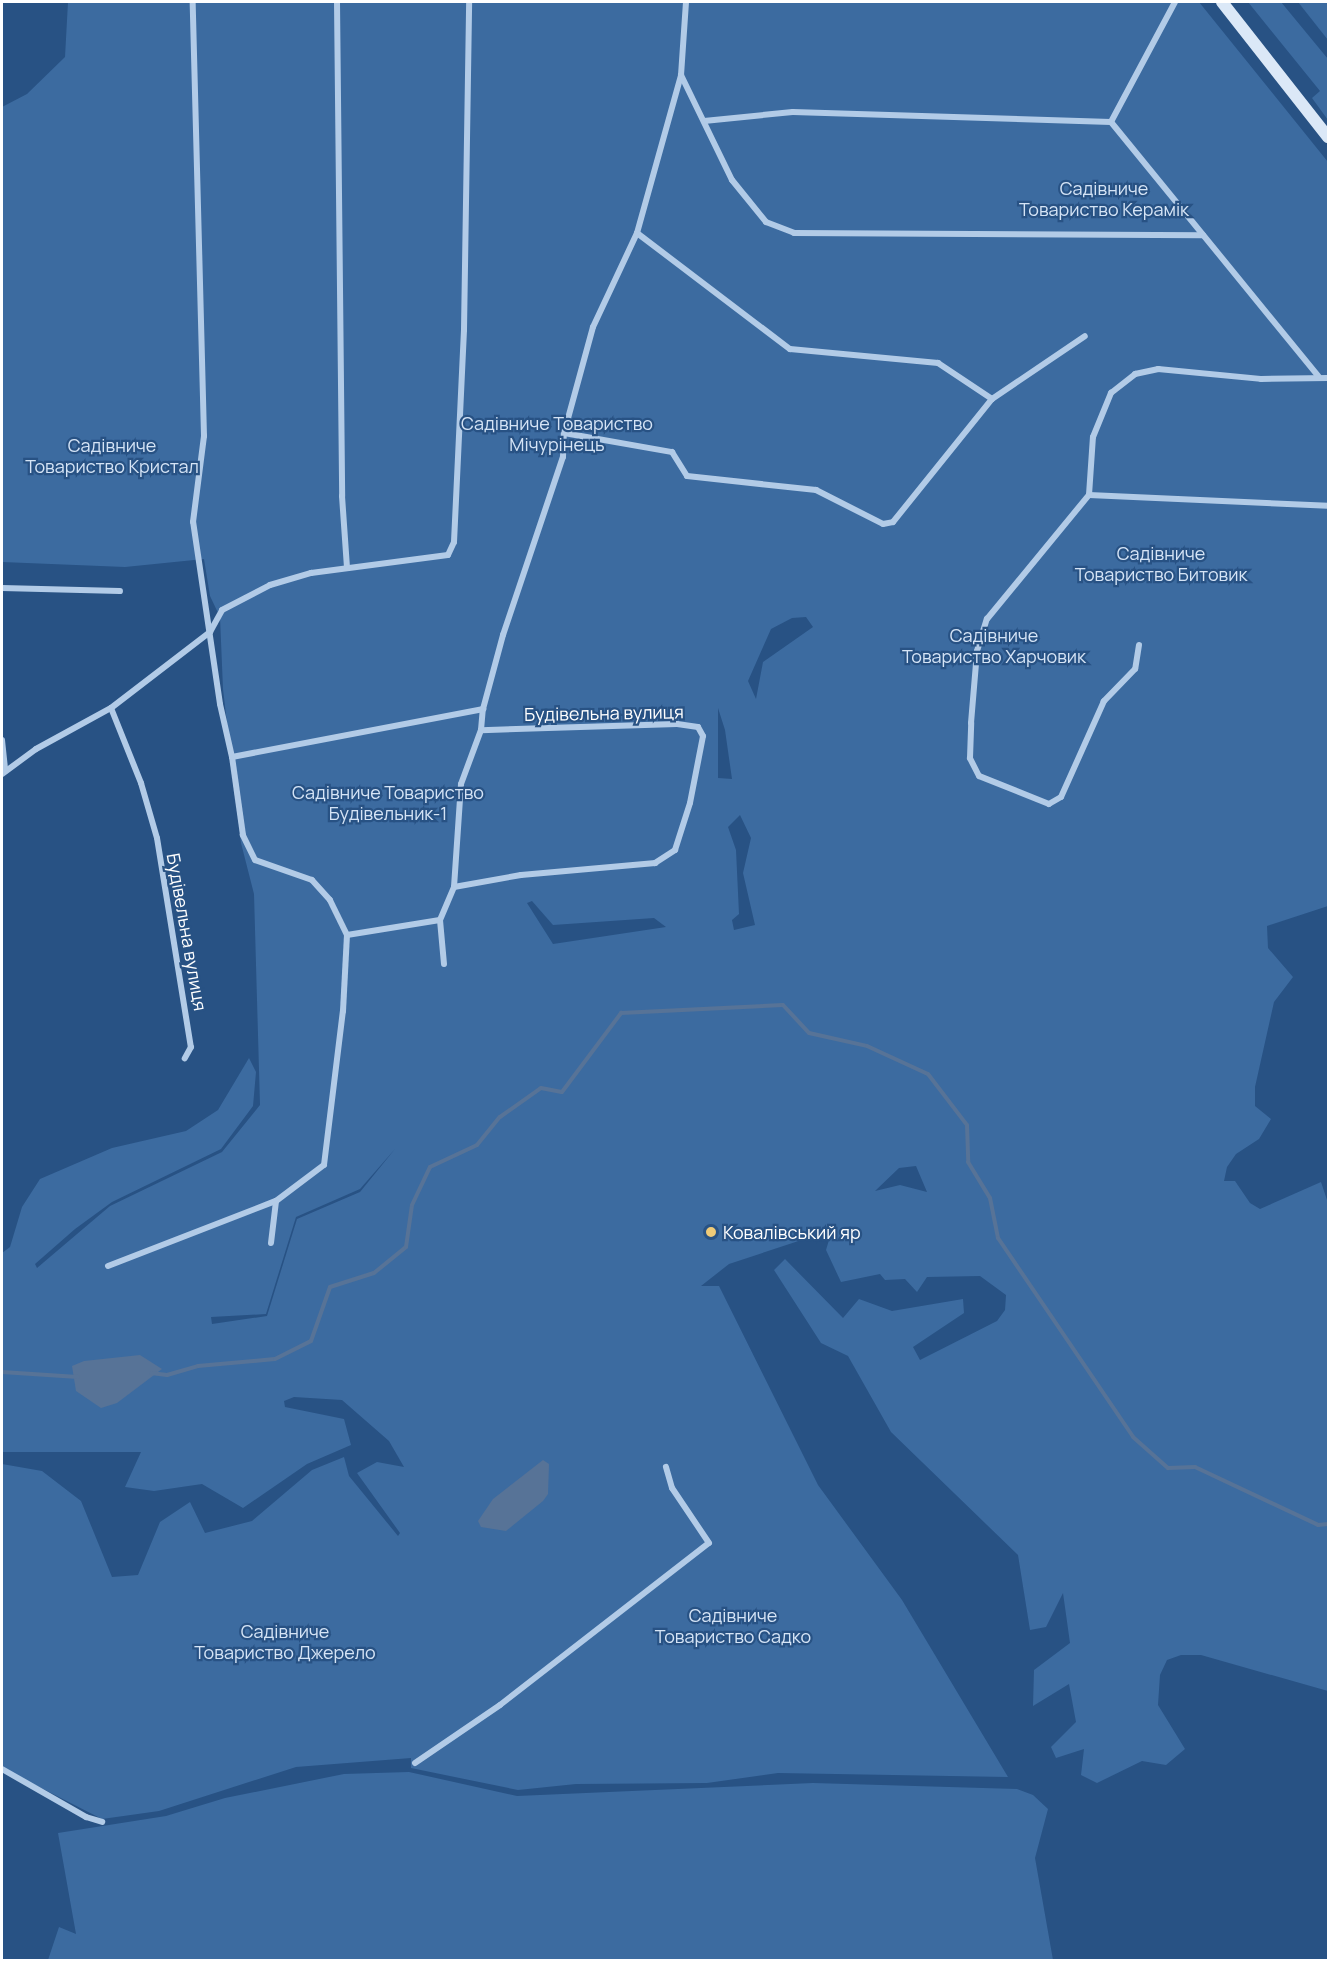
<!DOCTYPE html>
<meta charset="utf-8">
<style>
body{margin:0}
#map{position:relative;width:1330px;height:1962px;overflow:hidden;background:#285284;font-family:Manrope,sans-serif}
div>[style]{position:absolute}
.green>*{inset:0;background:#3c6ba0}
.water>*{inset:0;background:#577397}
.stream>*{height:4px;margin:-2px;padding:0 2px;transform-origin:2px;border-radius:2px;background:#577397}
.street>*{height:6px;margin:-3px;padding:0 3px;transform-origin:3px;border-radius:3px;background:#b2cbe7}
.secondary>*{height:12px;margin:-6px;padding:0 6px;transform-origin:6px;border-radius:6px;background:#dbe8f7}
.dots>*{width:16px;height:16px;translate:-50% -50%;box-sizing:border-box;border:3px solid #285284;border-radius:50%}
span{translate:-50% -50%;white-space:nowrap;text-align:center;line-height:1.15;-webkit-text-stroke:4.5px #285284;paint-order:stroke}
.park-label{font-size:18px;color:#d5e4f6}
.street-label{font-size:18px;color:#fff}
.poi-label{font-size:18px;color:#fff}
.left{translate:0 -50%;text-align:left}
.frame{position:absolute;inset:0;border:3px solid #fff;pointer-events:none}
</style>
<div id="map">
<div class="green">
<i style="clip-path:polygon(evenodd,68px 2px,1199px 2px,1328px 162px,1328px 906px,1267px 926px,1268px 948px,1293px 977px,1274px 1002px,1255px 1087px,1255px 1106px,1271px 1119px,1259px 1139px,1236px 1154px,1227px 1167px,1224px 1181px,1235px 1181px,1250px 1203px,1260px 1209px,1321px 1182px,1328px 1203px,1328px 1691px,1201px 1655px,1181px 1655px,1167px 1660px,1160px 1675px,1158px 1705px,1185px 1749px,1166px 1765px,1142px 1761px,1097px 1783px,1081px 1775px,1084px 1749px,1056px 1758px,1051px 1747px,1076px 1722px,1069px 1684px,1033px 1706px,1034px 1670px,1070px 1643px,1063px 1593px,1046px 1627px,1030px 1630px,1018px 1555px,891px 1432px,848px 1356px,821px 1343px,774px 1270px,785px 1259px,843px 1318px,859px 1299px,892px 1311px,963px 1299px,964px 1313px,913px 1347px,920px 1360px,997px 1321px,1005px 1310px,1006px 1295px,980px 1276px,927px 1277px,917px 1292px,905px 1279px,885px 1280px,880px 1274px,841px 1282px,826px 1250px,832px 1230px,729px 1264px,701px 1286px,719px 1286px,818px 1485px,902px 1600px,1008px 1777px,778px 1773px,707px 1783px,576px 1784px,518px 1790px,411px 1768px,411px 1758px,296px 1767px,159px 1811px,102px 1819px,2px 1768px,2px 1464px,42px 1471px,81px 1501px,112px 1577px,138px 1575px,160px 1522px,190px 1502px,205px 1533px,252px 1521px,312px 1470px,344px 1457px,349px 1476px,398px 1536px,400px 1533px,357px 1473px,377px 1462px,404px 1467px,389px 1441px,342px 1400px,294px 1397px,284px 1401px,285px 1407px,344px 1419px,351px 1445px,307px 1464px,243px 1508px,202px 1484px,154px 1491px,125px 1487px,141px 1452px,2px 1452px,2px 1253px,10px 1247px,22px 1207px,40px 1179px,112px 1148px,186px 1131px,218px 1110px,249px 1058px,256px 1072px,253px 1106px,221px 1149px,112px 1202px,75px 1229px,35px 1264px,37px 1268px,110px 1206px,222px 1152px,260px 1105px,254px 894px,241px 843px,223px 689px,220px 617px,210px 596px,204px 559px,125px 567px,2px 562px,2px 107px,27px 94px,65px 57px,68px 2px,806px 617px,813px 627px,763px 662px,756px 699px,748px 681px,771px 629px,792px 618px,806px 617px,68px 2px,718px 708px,725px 730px,732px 779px,718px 778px,718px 708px,68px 2px,740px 815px,751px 838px,743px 873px,755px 925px,734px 930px,732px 920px,739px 914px,736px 850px,728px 827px,740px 815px,68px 2px,532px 901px,553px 925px,654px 918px,666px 927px,553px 944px,527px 903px,532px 901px,68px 2px,395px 1149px,360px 1192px,297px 1219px,267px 1316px,212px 1324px,211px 1317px,266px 1314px,296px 1217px,360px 1189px,395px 1149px,68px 2px,916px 1166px,927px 1192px,900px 1185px,875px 1191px,899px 1168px,916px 1166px)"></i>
<i style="clip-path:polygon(1248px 2px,1281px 2px,1328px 59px,1328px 120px,1312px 98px,1320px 91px)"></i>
<i style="clip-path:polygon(1298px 2px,1328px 2px,1328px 40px)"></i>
<i style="clip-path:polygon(409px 1772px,517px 1796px,813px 1783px,1017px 1789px,1033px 1795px,1048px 1809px,1035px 1858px,1053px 1960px,48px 1960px,59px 1927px,76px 1934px,58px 1833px,166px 1816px,225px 1798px,344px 1774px)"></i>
</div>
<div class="water">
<i style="clip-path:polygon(140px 1355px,162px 1369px,117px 1403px,101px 1408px,76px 1391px,72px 1366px,84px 1361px)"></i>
<i style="clip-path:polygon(543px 1460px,549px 1464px,548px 1494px,543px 1501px,506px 1531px,481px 1527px,478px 1521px,493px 1499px)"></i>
</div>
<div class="stream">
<i style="left:2px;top:1372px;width:76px;rotate:3.8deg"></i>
<i style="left:151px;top:1373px;width:16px;rotate:7deg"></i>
<i style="left:167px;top:1375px;width:32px;rotate:-16deg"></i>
<i style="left:198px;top:1366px;width:77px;rotate:-5.2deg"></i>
<i style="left:275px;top:1359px;width:40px;rotate:-26.6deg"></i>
<i style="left:311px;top:1341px;width:57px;rotate:-70.6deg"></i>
<i style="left:330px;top:1287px;width:46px;rotate:-17.7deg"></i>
<i style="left:374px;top:1273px;width:41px;rotate:-39.1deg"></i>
<i style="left:406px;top:1247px;width:42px;rotate:-81.9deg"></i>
<i style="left:412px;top:1205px;width:42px;rotate:-64.7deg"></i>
<i style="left:430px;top:1167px;width:52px;rotate:-25.1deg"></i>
<i style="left:477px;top:1145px;width:36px;rotate:-51deg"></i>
<i style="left:500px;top:1117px;width:50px;rotate:-35.3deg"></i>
<i style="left:541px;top:1088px;width:21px;rotate:11deg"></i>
<i style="left:562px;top:1092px;width:99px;rotate:-53.2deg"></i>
<i style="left:621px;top:1013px;width:162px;rotate:-2.8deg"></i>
<i style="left:783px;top:1005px;width:38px;rotate:47deg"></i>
<i style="left:809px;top:1033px;width:59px;rotate:12.6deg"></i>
<i style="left:867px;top:1046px;width:67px;rotate:24.7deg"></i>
<i style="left:928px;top:1074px;width:64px;rotate:52.6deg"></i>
<i style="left:967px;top:1125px;width:37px;rotate:88deg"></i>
<i style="left:968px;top:1162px;width:42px;rotate:58.6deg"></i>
<i style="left:990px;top:1198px;width:41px;rotate:78.7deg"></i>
<i style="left:998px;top:1238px;width:240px;rotate:55.8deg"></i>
<i style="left:1133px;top:1437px;width:47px;rotate:41.5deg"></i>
<i style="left:1168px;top:1468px;width:27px;rotate:-2deg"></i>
<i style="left:1195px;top:1467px;width:136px;rotate:25.2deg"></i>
<i style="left:1318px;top:1525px;width:10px;rotate:-6deg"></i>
</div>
<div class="street">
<i style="left:337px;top:2px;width:494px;rotate:89.4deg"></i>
<i style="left:342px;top:496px;width:72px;rotate:86deg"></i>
<i style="left:686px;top:2px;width:73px;rotate:93.9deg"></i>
<i style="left:681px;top:75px;width:117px;rotate:64.1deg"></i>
<i style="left:732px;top:180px;width:54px;rotate:51deg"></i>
<i style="left:766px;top:222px;width:30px;rotate:21deg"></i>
<i style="left:794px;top:233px;width:409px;rotate:0.3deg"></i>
<i style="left:1175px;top:2px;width:136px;rotate:118.1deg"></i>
<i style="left:1111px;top:122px;width:328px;rotate:50.8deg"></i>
<i style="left:704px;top:121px;width:89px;rotate:-5.8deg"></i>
<i style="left:793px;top:112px;width:318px;rotate:1.8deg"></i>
<i style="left:637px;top:233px;width:192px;rotate:37.2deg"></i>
<i style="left:790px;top:349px;width:149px;rotate:5.4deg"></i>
<i style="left:938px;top:363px;width:65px;rotate:33.7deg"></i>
<i style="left:564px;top:433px;width:110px;rotate:10deg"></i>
<i style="left:672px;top:452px;width:28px;rotate:58deg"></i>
<i style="left:687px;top:476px;width:130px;rotate:6.2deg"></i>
<i style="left:816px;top:490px;width:75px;rotate:26.9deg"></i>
<i style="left:883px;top:524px;width:10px;rotate:-11deg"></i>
<i style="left:893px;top:522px;width:158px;rotate:-51.2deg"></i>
<i style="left:992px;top:399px;width:112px;rotate:-34.1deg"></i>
<i style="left:1089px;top:495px;width:239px;rotate:2.6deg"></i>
<i style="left:2px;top:588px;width:118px;rotate:1.5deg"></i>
<i style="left:1139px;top:645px;width:24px;rotate:99deg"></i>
<i style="left:1135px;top:669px;width:45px;rotate:134.1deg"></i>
<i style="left:1104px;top:701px;width:105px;rotate:114.1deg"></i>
<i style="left:1061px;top:797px;width:14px;rotate:150deg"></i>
<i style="left:1049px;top:804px;width:75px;rotate:-158.2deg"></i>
<i style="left:979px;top:776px;width:20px;rotate:-117deg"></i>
<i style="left:970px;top:758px;width:35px;rotate:-88deg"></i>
<i style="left:971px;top:723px;width:72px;rotate:-85.2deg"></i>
<i style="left:977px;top:651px;width:34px;rotate:-73deg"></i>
<i style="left:987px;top:619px;width:161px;rotate:-50.6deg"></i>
<i style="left:1089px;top:495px;width:58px;rotate:-86.1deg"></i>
<i style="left:1093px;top:437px;width:48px;rotate:-67.8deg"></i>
<i style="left:1111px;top:393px;width:31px;rotate:-38deg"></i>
<i style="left:1135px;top:374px;width:24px;rotate:-12deg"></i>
<i style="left:1158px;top:369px;width:103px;rotate:5.5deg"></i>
<i style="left:1261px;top:379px;width:67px;rotate:-0.9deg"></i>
<i style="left:111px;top:708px;width:81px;rotate:68.2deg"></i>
<i style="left:141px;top:783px;width:57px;rotate:73.8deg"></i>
<i style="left:157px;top:838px;width:212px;rotate:80.8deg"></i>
<i style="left:191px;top:1047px;width:13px;rotate:119deg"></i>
<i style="left:2px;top:740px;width:31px;rotate:84deg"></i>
<i style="left:232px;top:757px;width:256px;rotate:-10.8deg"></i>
<i style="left:2px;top:774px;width:42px;rotate:-36.3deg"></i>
<i style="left:36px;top:749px;width:85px;rotate:-28.7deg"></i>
<i style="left:111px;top:708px;width:125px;rotate:-37.5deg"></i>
<i style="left:210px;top:632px;width:25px;rotate:-61deg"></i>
<i style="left:222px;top:610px;width:54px;rotate:-27.5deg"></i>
<i style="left:270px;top:585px;width:43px;rotate:-16.3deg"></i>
<i style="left:311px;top:573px;width:138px;rotate:-7.5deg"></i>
<i style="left:448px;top:555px;width:14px;rotate:-65deg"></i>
<i style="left:454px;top:542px;width:212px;rotate:-87.3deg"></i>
<i style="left:464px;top:330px;width:328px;rotate:-89.1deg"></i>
<i style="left:454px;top:887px;width:68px;rotate:-10.2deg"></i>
<i style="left:521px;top:875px;width:135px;rotate:-5.1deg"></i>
<i style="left:655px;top:863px;width:24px;rotate:-33deg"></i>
<i style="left:675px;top:850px;width:49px;rotate:-72.3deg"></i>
<i style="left:690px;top:803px;width:68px;rotate:-79deg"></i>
<i style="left:703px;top:736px;width:10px;rotate:-119deg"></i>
<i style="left:698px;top:727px;width:21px;rotate:-172deg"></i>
<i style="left:677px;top:724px;width:196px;rotate:178.2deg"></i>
<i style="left:347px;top:935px;width:94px;rotate:-9.2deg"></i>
<i style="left:444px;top:964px;width:44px;rotate:-95.2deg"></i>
<i style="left:440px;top:920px;width:36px;rotate:-67deg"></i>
<i style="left:454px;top:887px;width:103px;rotate:-86.1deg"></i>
<i style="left:461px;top:784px;width:58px;rotate:-69.7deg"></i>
<i style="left:481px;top:730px;width:21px;rotate:-85deg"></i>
<i style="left:483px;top:709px;width:77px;rotate:-74.9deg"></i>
<i style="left:503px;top:635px;width:188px;rotate:-71.4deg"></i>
<i style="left:563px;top:457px;width:24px;rotate:-88deg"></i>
<i style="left:564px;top:433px;width:110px;rotate:-74.7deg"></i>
<i style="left:593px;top:327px;width:104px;rotate:-64.9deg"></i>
<i style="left:637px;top:233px;width:164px;rotate:-74.4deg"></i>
<i style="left:271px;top:1243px;width:42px;rotate:-83.2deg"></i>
<i style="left:108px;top:1266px;width:180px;rotate:-21.2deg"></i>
<i style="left:276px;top:1201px;width:60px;rotate:-36.9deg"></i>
<i style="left:324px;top:1165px;width:155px;rotate:-83deg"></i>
<i style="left:343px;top:1011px;width:76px;rotate:-87deg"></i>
<i style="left:347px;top:935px;width:39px;rotate:-116deg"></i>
<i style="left:330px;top:900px;width:27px;rotate:-132deg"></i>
<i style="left:312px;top:880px;width:60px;rotate:-160.7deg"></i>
<i style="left:255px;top:860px;width:28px;rotate:-116deg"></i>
<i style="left:243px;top:835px;width:79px;rotate:-98deg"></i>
<i style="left:232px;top:757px;width:54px;rotate:-102.8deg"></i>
<i style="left:220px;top:704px;width:184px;rotate:-98.4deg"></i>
<i style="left:193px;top:522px;width:87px;rotate:-82.7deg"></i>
<i style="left:204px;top:436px;width:434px;rotate:-91.5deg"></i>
<i style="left:415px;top:1763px;width:103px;rotate:-34.3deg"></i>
<i style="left:500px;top:1705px;width:264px;rotate:-37.8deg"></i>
<i style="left:709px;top:1543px;width:66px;rotate:-123.9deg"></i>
<i style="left:672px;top:1488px;width:22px;rotate:-106deg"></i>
<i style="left:2px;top:1769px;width:97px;rotate:29.7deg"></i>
<i style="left:86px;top:1817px;width:17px;rotate:17deg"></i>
</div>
<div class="secondary">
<i style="left:1222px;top:2px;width:172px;rotate:51.9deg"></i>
</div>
<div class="dots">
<i style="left:711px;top:1232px;background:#efcb78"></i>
</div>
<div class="park-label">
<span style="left:1104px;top:199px">Садівниче<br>Товариство Керамік</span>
<span style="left:557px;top:434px">Садівниче Товариство<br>Мічурінець</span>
<span style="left:112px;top:456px">Садівниче<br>Товариство Кристал</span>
<span style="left:1161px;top:564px">Садівниче<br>Товариство Битовик</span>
<span style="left:994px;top:646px">Садівниче<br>Товариство Харчовик</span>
<span style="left:388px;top:803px">Садівниче Товариство<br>Будівельник-1</span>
<span style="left:733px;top:1626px">Садівниче<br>Товариство Садко</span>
<span style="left:285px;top:1642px">Садівниче<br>Товариство Джерело</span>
</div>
<div class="street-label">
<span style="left:604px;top:713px;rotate:-1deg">Будівельна вулиця</span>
<span style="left:187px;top:932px;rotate:80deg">Будівельна вулиця</span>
</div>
<div class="poi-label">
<span class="left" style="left:723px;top:1232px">Ковалівський яр</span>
</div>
<div class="frame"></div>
</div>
